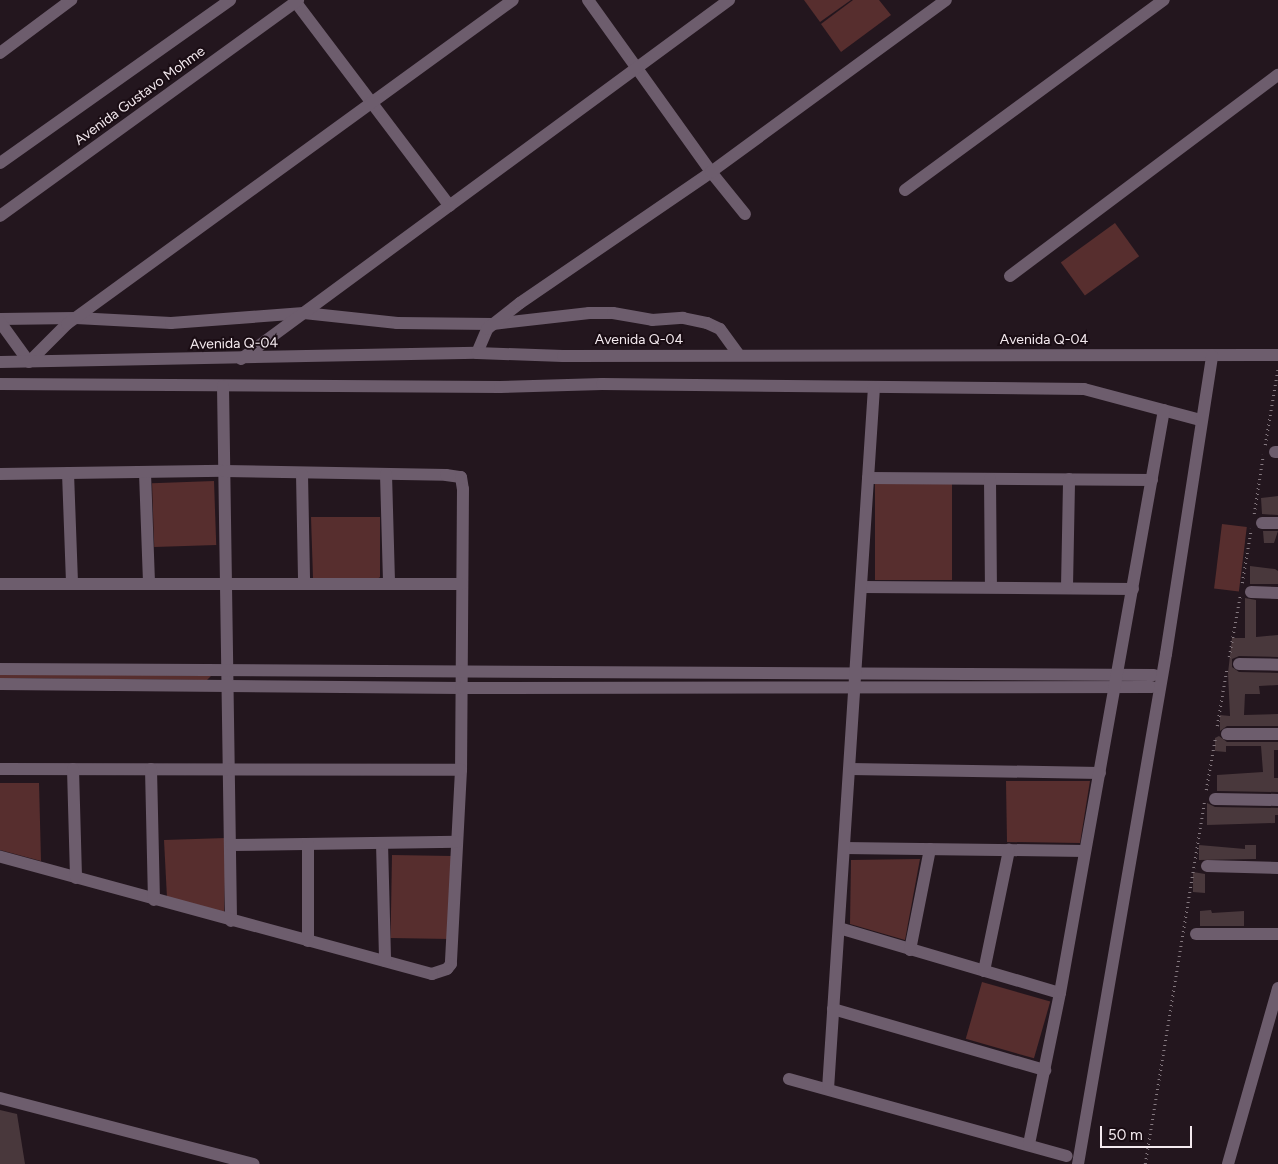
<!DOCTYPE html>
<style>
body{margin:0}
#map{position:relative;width:1278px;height:1164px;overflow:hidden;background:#23161e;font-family:Figtree,sans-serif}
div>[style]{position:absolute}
.green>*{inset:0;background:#572e2e;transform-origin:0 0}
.building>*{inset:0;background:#49383c}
.path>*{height:2.5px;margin-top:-1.25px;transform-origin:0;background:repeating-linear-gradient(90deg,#84787f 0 1px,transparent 0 5px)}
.minor>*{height:12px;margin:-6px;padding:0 6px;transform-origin:6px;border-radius:6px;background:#6d5d6d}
span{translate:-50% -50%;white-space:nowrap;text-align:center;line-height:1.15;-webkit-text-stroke:4px #1a0d14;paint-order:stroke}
.street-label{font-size:14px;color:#f4eaef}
.scale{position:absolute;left:1100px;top:1126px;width:92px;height:22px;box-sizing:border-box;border:2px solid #f4eaef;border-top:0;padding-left:6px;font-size:15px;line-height:18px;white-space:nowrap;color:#f4eaef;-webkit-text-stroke:4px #1a0d14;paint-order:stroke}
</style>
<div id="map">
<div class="green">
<i style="clip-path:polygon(804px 0,851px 0,820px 22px)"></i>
<i style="clip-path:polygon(853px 0,879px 0,891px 15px,841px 52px,821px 24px)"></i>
<i style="left:1115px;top:223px;width:41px;height:67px;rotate:54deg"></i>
<i style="left:214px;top:481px;width:64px;height:62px;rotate:88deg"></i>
<i style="left:875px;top:483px;width:77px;height:97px"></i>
<i style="clip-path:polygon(311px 517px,380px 517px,380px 577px,375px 581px,313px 578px)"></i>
<i style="left:1222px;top:524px;width:25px;height:65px;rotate:7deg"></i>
<i style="clip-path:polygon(0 672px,211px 676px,207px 680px,0 678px)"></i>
<i style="clip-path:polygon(1090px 781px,1080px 843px,1007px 842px,1006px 781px)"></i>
<i style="clip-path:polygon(0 783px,39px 783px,41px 861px,0 850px)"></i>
<i style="clip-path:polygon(226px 838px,224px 916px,167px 898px,164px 840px)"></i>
<i style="left:452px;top:856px;width:83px;height:60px;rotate:91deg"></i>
<i style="clip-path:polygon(920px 859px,905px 940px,850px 924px,851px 860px)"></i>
<i style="left:982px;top:982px;width:71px;height:59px;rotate:16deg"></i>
</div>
<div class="building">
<i style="clip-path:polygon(1278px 496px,1278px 515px,1262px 514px,1261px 498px)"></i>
<i style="clip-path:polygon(1263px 531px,1278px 531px,1274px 543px,1264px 543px)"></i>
<i style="clip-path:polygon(1250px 566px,1275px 569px,1278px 571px,1278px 584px,1250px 584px)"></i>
<i style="clip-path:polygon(1245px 598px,1256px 600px,1256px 637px,1278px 635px,1278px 657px,1239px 656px,1232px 659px,1232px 667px,1239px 672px,1278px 673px,1278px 685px,1259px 686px,1260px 694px,1245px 694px,1244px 715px,1278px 714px,1278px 726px,1227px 726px,1220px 731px,1220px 715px,1230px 716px,1228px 673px,1232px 638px,1245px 638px)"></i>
<i style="clip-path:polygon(1219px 736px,1227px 742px,1278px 742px,1278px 750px,1274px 750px,1274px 778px,1278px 778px,1278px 792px,1217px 791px,1217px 775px,1263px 772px,1261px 746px,1226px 746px,1226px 752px,1215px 751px,1215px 738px)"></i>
<i style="clip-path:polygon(1207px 803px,1215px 807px,1278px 808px,1278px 815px,1275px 815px,1275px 823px,1207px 825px)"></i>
<i style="clip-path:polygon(1199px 845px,1245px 849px,1245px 845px,1256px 845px,1256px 859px,1199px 860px)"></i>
<i style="clip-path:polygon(1193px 872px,1205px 874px,1205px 893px,1193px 892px)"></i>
<i style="clip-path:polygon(1211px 910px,1212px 913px,1244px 911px,1244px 926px,1200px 926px,1200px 911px)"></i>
<i style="clip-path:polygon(0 1110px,17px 1114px,25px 1164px,0 1164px)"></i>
</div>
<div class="path">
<i style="left:1265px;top:445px;width:79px;rotate:-80.5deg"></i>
<i style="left:1254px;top:514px;width:60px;rotate:-81.3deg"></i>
<i style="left:1242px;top:583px;width:55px;rotate:-80.5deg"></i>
<i style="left:1229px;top:657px;width:62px;rotate:-79.8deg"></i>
<i style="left:1217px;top:726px;width:60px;rotate:-80.4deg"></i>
<i style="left:1206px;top:790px;width:52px;rotate:-80deg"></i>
<i style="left:1145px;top:1164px;width:366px;rotate:-80.7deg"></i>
</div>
<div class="minor">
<i style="left:294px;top:0;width:258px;rotate:52.9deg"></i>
<i style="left:588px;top:0;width:211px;rotate:54.4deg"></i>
<i style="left:711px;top:172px;width:54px;rotate:51deg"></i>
<i style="left:0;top:53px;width:89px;rotate:-36.7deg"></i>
<i style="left:0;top:163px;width:282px;rotate:-35.3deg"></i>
<i style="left:905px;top:190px;width:321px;rotate:-36.3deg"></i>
<i style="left:0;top:216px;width:368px;rotate:-35.9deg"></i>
<i style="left:1010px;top:276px;width:335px;rotate:-36.9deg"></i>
<i style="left:0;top:319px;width:76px;rotate:-0.8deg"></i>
<i style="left:76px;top:318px;width:95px;rotate:3deg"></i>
<i style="left:171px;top:323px;width:133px;rotate:-4.3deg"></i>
<i style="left:304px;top:313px;width:94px;rotate:6.1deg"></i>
<i style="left:397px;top:323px;width:96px;rotate:0.6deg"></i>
<i style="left:493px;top:324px;width:97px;rotate:-6.5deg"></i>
<i style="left:589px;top:313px;width:24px"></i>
<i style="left:613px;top:313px;width:40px;rotate:10deg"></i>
<i style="left:652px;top:320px;width:31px;rotate:-4deg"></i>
<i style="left:683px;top:318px;width:25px;rotate:12deg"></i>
<i style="left:707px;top:323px;width:14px;rotate:25deg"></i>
<i style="left:720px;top:329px;width:32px;rotate:54deg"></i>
<i style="left:0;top:322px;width:49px;rotate:54.1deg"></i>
<i style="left:29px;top:362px;width:54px;rotate:-45deg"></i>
<i style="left:67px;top:324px;width:551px;rotate:-36deg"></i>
<i style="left:477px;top:353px;width:26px;rotate:-67deg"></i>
<i style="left:487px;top:329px;width:42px;rotate:-38.2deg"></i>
<i style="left:520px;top:303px;width:232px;rotate:-34.4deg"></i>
<i style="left:711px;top:172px;width:291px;rotate:-36.2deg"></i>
<i style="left:241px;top:359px;width:606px;rotate:-36.34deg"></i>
<i style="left:0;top:362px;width:477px;rotate:-1.1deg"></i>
<i style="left:477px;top:353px;width:86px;rotate:2deg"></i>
<i style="left:563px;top:356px;width:715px;rotate:-0.08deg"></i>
<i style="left:0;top:384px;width:500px;rotate:0.34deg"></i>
<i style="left:500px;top:387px;width:102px;rotate:-1.7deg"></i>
<i style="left:602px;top:384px;width:482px;rotate:0.6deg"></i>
<i style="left:1084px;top:389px;width:117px;rotate:14.9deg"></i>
<i style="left:223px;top:386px;width:535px;rotate:89.14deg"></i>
<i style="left:1275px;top:452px;width:3px"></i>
<i style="left:68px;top:473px;width:111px;rotate:87.9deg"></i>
<i style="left:145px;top:473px;width:111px;rotate:87.9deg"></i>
<i style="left:0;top:474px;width:224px;rotate:-0.8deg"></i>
<i style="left:224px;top:471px;width:222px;rotate:1deg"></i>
<i style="left:446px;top:475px;width:15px;rotate:8deg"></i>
<i style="left:461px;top:477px;width:12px;rotate:81deg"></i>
<i style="left:463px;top:489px;width:281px;rotate:90.4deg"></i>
<i style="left:461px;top:770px;width:194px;rotate:93deg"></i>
<i style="left:451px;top:964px;width:6px;rotate:129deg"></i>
<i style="left:447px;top:969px;width:16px;rotate:162deg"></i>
<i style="left:432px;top:974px;width:448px;rotate:-164.8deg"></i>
<i style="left:302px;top:474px;width:109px;rotate:88.9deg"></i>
<i style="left:386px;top:474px;width:109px;rotate:88.4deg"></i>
<i style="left:868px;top:478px;width:284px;rotate:0.4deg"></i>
<i style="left:990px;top:479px;width:108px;rotate:89.5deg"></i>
<i style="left:1262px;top:523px;width:16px"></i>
<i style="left:0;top:584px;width:462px"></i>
<i style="left:861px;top:587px;width:272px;rotate:0.4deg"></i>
<i style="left:1067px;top:587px;width:108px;rotate:-88.9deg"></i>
<i style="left:1251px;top:592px;width:27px;rotate:2deg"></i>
<i style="left:1239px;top:664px;width:39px;rotate:1deg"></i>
<i style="left:0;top:669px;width:1154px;rotate:0.3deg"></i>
<i style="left:0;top:684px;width:461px;rotate:0.5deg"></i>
<i style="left:461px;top:688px;width:691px;rotate:-0.08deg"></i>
<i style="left:1227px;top:734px;width:51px"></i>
<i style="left:0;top:769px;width:461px;rotate:0.1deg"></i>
<i style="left:73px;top:769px;width:109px;rotate:88.4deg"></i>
<i style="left:151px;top:769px;width:131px;rotate:88.7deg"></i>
<i style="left:850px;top:769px;width:250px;rotate:0.9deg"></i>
<i style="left:1215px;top:799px;width:63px;rotate:0.9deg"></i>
<i style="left:382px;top:843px;width:118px;rotate:88.5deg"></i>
<i style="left:231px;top:845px;width:226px;rotate:-0.8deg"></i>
<i style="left:844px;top:848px;width:241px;rotate:0.7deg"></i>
<i style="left:1207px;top:866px;width:71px;rotate:1.6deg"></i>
<i style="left:839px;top:928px;width:230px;rotate:16.4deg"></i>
<i style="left:1196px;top:934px;width:82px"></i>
<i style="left:308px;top:941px;width:97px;rotate:-90deg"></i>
<i style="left:910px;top:950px;width:103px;rotate:-78.8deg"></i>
<i style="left:984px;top:971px;width:124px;rotate:-78.3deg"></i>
<i style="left:833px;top:1009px;width:221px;rotate:16.1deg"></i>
<i style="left:789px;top:1079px;width:288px;rotate:15.5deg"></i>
<i style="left:828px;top:1089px;width:703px;rotate:-86.25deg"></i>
<i style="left:0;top:1098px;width:262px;rotate:14.6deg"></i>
<i style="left:1029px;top:1144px;width:154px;rotate:-78.4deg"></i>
<i style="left:1060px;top:993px;width:592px;rotate:-79.89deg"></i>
<i style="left:1078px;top:1164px;width:518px;rotate:-80.21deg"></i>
<i style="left:1166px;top:654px;width:302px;rotate:-81.2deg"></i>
<i style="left:1228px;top:1164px;width:183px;rotate:-74.1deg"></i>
</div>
<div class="street-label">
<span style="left:140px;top:96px;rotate:-36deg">Avenida Gustavo Mohme</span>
<span style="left:639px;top:340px">Avenida Q-04</span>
<span style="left:1044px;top:340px">Avenida Q-04</span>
<span style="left:234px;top:344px;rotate:-1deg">Avenida Q-04</span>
</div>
<div class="scale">50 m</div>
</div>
